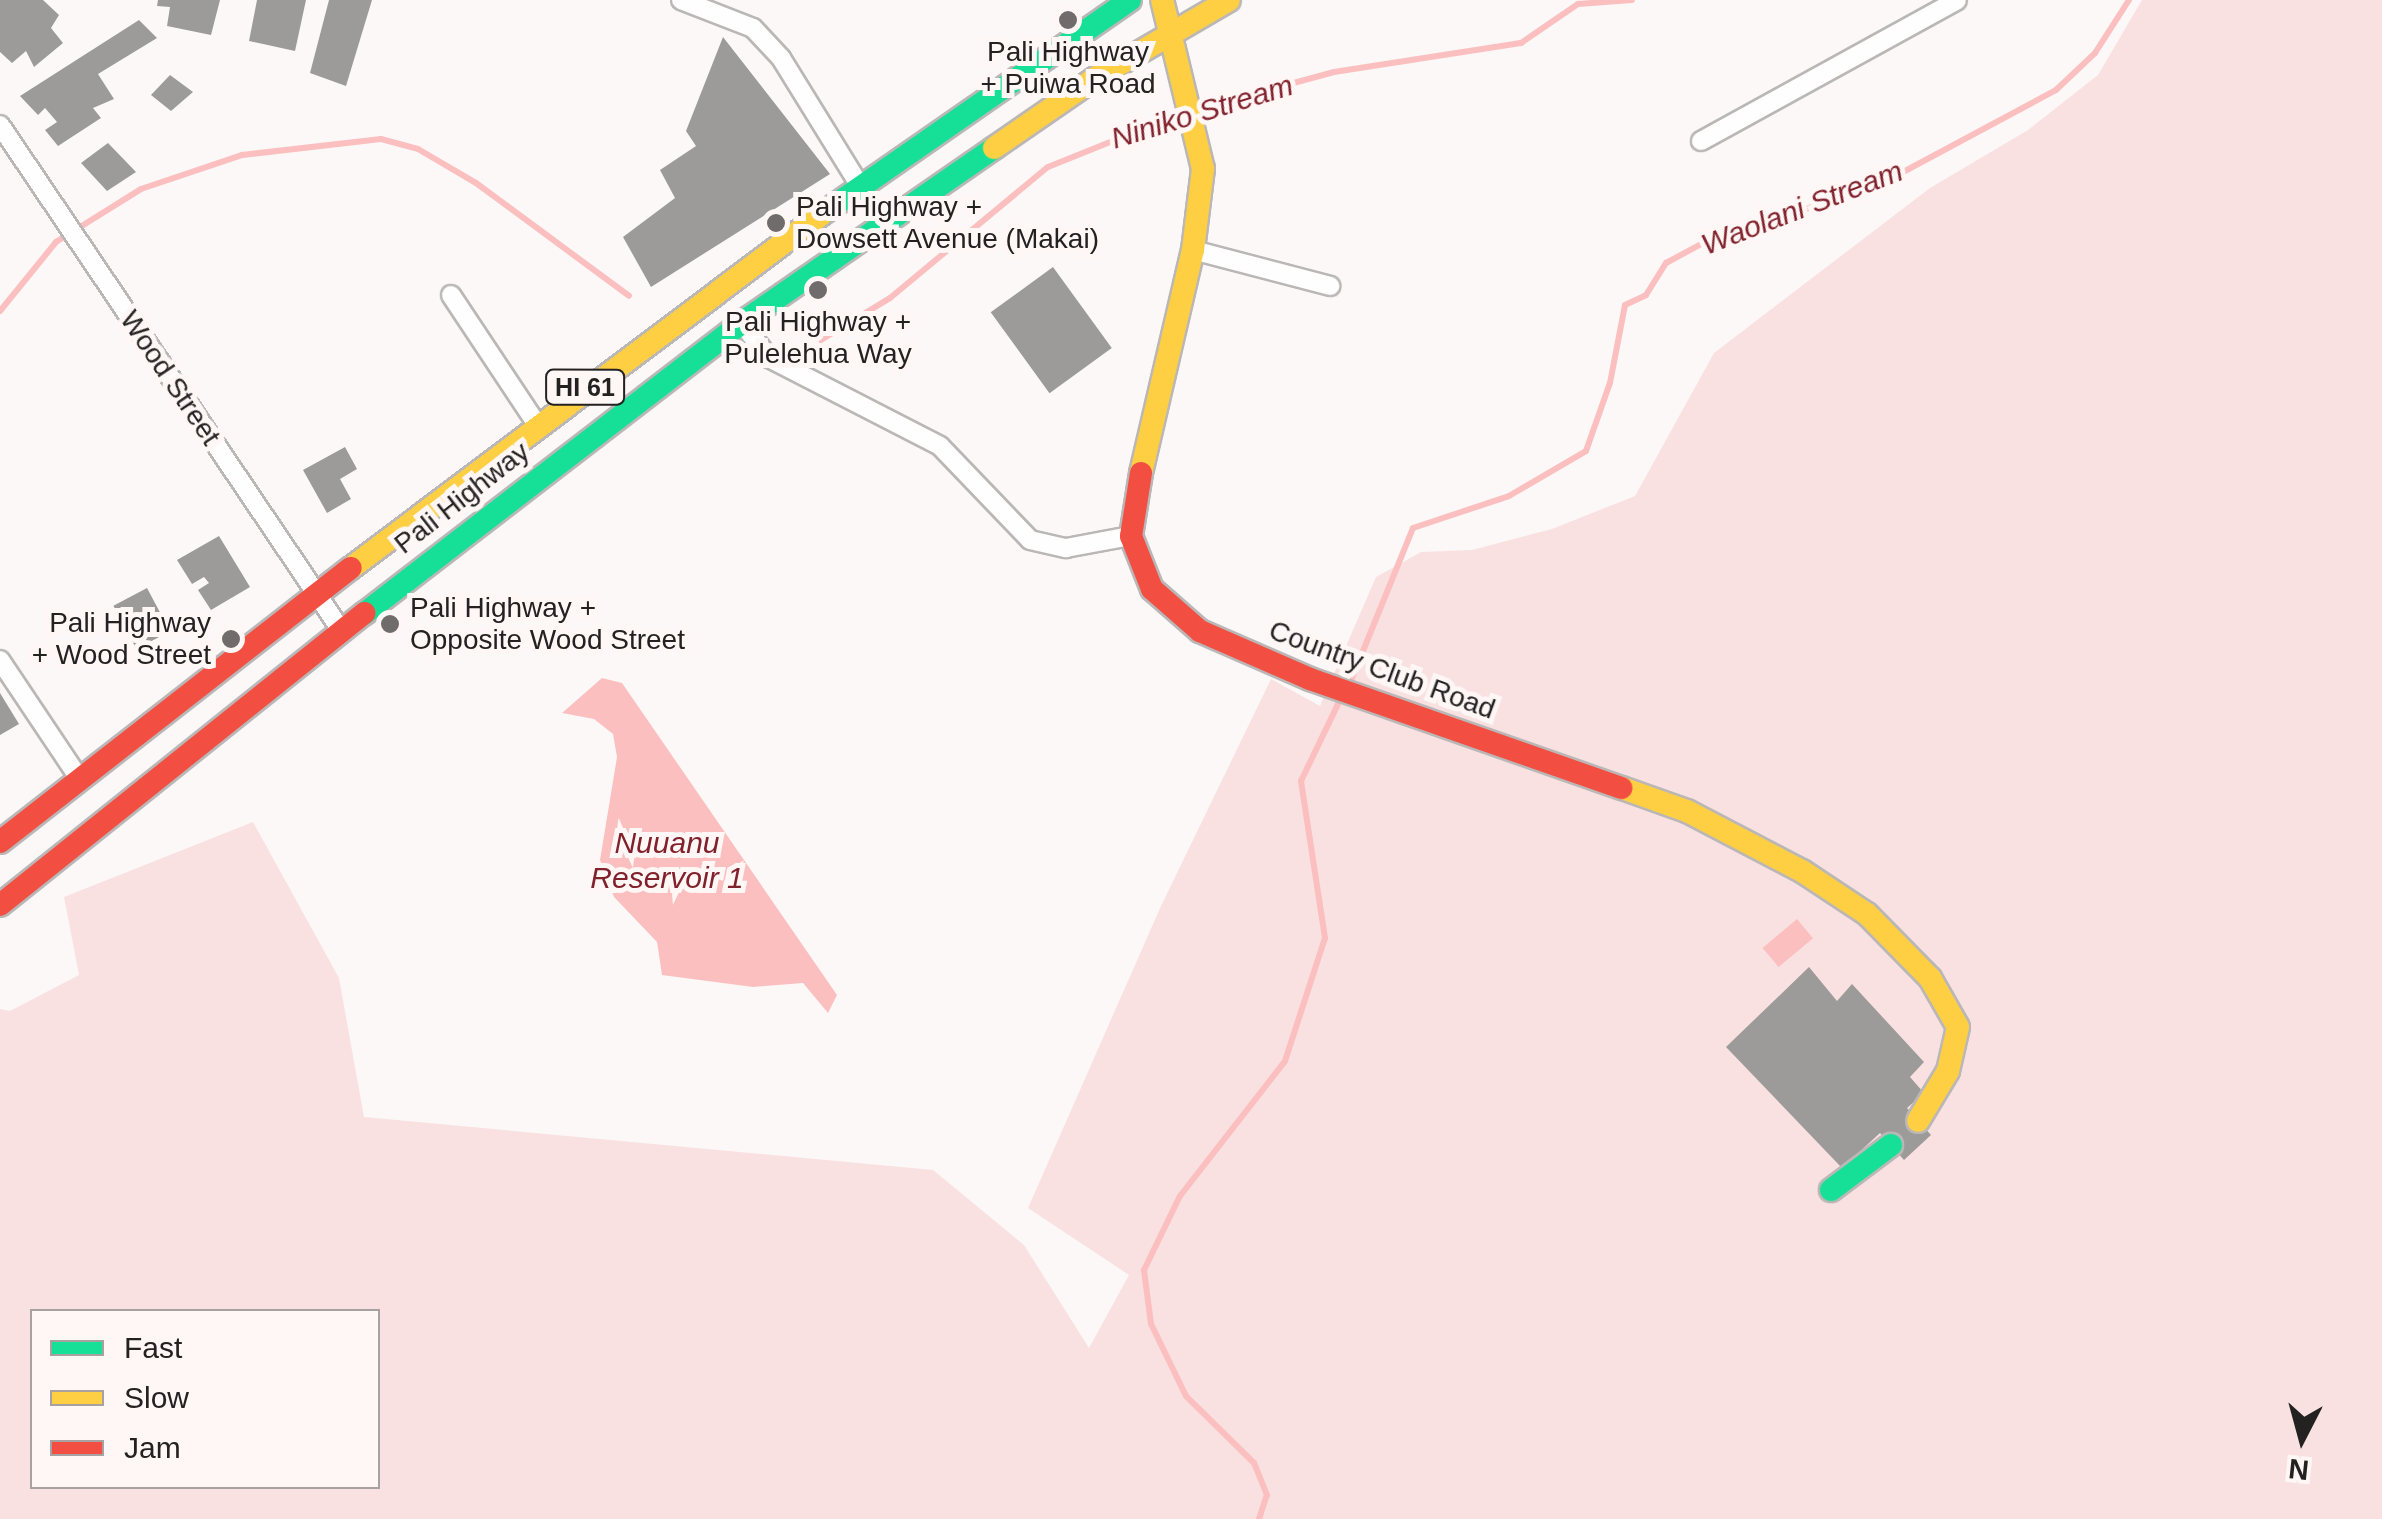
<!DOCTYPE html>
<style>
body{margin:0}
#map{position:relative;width:2382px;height:1519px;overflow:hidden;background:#fcf8f8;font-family:Helvetica,sans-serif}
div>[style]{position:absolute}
.green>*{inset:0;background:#f9e1e1}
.water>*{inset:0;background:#fbbfbf;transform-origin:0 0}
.stream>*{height:6px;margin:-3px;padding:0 3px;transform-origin:3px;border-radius:3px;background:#fbbfbf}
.building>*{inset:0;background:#9d9a9a;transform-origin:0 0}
.roads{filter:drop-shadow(2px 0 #bbb7b7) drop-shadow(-2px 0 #bbb7b7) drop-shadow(0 2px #bbb7b7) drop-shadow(0 -2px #bbb7b7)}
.street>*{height:18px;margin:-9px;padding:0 9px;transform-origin:9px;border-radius:9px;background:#fffefe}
.fast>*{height:22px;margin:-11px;padding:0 11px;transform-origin:11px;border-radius:11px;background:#16e098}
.slow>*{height:22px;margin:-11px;padding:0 11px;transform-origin:11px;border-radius:11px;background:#ffcf43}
.jam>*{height:22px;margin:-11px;padding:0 11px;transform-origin:11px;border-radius:11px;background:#f24e42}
.dots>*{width:28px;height:28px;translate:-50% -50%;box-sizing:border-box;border:5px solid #fef7f6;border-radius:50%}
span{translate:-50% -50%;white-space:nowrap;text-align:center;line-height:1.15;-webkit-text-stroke:10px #fef7f6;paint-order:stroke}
.shield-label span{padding:2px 8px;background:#fef7f6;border:2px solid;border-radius:8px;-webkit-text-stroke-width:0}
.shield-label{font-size:25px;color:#242121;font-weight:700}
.poi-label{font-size:28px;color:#242121}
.left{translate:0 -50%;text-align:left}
.right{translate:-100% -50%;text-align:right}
.street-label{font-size:28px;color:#242121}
.water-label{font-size:30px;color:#81212c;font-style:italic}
.legend{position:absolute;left:30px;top:1309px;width:350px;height:180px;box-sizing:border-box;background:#fef7f6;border:2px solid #a7a1a1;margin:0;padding:12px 18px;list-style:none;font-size:30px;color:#242121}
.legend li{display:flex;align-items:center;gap:20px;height:50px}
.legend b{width:50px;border:2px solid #a7a1a1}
.north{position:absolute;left:2252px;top:1389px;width:100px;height:100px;-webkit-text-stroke:8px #fef7f6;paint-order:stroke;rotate:186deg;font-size:28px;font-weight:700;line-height:40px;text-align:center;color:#242121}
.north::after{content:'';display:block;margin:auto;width:35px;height:45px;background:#242121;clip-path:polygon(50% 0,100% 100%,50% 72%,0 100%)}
</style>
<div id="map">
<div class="green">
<i style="clip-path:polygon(evenodd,2142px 0,2382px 0,2382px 1519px,0 1519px,0 1009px,10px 1011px,79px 975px,64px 897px,253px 822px,339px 978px,364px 1117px,933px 1170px,1024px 1245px,1089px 1348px,1129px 1275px,1028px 1208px,1161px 906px,1271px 679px,1320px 706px,1376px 577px,1421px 552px,1472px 550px,1552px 529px,1635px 496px,1714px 353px,1930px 188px,2028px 130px,2098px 75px,2142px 0,32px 1312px,378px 1312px,378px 1486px,32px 1486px,32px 1312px)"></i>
</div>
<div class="water">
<i style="clip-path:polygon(602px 678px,622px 683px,837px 995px,828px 1013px,803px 983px,753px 987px,662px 975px,657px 942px,614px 897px,600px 860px,617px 757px,613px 734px,594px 719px,562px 713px)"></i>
<i style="left:1797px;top:919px;width:25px;height:45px;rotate:50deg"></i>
</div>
<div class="stream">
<i style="left:1197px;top:109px;width:142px;rotate:-15.1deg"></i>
<i style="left:1334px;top:72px;width:189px;rotate:-8.8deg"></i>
<i style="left:1521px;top:43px;width:69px;rotate:-34.4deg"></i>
<i style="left:1578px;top:4px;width:54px;rotate:-4.2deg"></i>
<i style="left:0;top:311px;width:89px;rotate:-50.9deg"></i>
<i style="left:56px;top:242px;width:100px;rotate:-31.9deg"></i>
<i style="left:141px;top:189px;width:107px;rotate:-18.6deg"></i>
<i style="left:242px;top:155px;width:140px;rotate:-6.6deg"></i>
<i style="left:381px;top:139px;width:38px;rotate:15deg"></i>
<i style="left:418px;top:149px;width:67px;rotate:30.4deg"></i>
<i style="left:476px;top:183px;width:190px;rotate:36.4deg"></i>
<i style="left:821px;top:340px;width:81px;rotate:-31.3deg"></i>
<i style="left:890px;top:298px;width:205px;rotate:-39.7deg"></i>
<i style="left:1048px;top:167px;width:142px;rotate:-21.9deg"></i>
<i style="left:1350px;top:683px;width:167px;rotate:-67.9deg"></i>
<i style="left:1413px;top:528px;width:101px;rotate:-18.4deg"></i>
<i style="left:1509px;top:496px;width:89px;rotate:-30.3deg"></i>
<i style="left:1586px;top:451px;width:72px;rotate:-70.6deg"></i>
<i style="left:1610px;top:383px;width:79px;rotate:-79.1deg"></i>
<i style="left:1625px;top:305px;width:23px;rotate:-25deg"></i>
<i style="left:1646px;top:295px;width:38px;rotate:-58deg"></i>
<i style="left:1666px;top:263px;width:55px;rotate:-28.4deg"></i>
<i style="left:1714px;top:237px;width:58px;rotate:-14deg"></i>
<i style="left:1770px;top:223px;width:145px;rotate:-21.1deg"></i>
<i style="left:1905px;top:171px;width:171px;rotate:-28.2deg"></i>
<i style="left:2056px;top:90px;width:54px;rotate:-43.5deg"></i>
<i style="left:2095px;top:53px;width:63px;rotate:-57.3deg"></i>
<i style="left:1259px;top:1519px;width:25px;rotate:-72deg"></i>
<i style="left:1267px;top:1495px;width:35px;rotate:-112deg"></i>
<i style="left:1254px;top:1463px;width:95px;rotate:-135.4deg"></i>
<i style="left:1186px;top:1396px;width:80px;rotate:-115.9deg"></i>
<i style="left:1151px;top:1324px;width:54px;rotate:-97.4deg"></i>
<i style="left:1144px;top:1270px;width:82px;rotate:-64.1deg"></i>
<i style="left:1180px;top:1196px;width:171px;rotate:-52.1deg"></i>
<i style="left:1285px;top:1061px;width:129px;rotate:-72deg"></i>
<i style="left:1325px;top:938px;width:159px;rotate:-98.7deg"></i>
<i style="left:1301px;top:781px;width:92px;rotate:-64.3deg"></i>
</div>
<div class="building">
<i style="clip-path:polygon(0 0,43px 0,59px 15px,51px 28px,63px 43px,34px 67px,26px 51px,12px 63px,0 52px)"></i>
<i style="clip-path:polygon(158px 0,220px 0,211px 35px,167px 26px,170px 7px,157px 6px)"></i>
<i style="clip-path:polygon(257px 0,306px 0,295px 51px,249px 41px)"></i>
<i style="clip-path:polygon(329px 0,372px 0,346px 86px,310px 73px)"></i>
<i style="clip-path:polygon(139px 20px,157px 38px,98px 74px,114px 99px,93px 108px,101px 118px,58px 146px,45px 130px,57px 122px,45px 108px,38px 115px,20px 96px)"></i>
<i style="clip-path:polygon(723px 37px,830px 174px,651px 287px,623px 237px,675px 198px,660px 170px,696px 146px,686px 131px)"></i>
<i style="clip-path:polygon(170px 75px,193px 92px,171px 111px,151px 95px)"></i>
<i style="clip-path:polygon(108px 143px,136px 172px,107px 191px,81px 163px)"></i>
<i style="left:1053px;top:267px;width:100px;height:77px;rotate:54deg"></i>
<i style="clip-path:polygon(345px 447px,357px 469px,340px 479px,351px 499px,327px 513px,303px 470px)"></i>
<i style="clip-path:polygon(219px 536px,250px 587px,211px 610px,198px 590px,209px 583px,204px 577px,192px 584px,177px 560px)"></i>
<i style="left:147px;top:588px;width:49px;height:38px;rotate:62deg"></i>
<i style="clip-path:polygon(0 693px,19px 724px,0 735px)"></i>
<i style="clip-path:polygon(1809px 967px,1837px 1001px,1852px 984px,1924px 1062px,1910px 1077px,1924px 1093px,1907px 1108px,1931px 1135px,1904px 1160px,1880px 1133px,1842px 1168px,1726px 1047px)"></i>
</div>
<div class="roads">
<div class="street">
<i style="left:681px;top:0;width:77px;rotate:21.3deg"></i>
<i style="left:753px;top:28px;width:41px;rotate:47deg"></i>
<i style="left:781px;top:58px;width:150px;rotate:58.3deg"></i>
<i style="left:0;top:125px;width:609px;rotate:55.97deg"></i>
<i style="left:1701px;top:141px;width:292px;rotate:-28.8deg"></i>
<i style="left:1193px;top:250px;width:142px;rotate:14.7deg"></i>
<i style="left:451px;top:295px;width:154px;rotate:56.4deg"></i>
<i style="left:742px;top:323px;width:44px;rotate:52.4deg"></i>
<i style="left:769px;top:358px;width:192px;rotate:27.2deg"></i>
<i style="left:940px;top:446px;width:130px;rotate:46.2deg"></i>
<i style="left:1030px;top:540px;width:37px;rotate:13deg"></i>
<i style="left:1066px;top:548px;width:66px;rotate:-10.5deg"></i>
<i style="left:0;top:660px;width:142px;rotate:56.2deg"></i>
</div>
<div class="fast">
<i style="left:822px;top:214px;width:375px;rotate:-34.8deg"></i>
<i style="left:365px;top:613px;width:482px;rotate:-37.6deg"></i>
<i style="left:747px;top:319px;width:300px;rotate:-34.7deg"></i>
<i style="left:1831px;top:1190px;width:75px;rotate:-36.9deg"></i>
</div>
<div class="slow">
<i style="left:994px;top:148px;width:121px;rotate:-34.6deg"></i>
<i style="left:1094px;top:79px;width:156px;rotate:-30.3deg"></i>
<i style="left:1141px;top:473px;width:229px;rotate:-76.9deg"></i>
<i style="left:1193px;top:250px;width:82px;rotate:-83deg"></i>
<i style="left:1203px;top:169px;width:174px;rotate:-103.6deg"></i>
<i style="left:351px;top:568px;width:589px;rotate:-36.93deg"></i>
<i style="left:1622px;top:788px;width:69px;rotate:19.5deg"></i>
<i style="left:1687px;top:811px;width:130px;rotate:27.6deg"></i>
<i style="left:1802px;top:871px;width:78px;rotate:33.5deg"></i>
<i style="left:1867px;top:914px;width:90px;rotate:45.5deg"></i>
<i style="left:1930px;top:978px;width:56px;rotate:60.3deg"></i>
<i style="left:1958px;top:1027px;width:45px;rotate:102.8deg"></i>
<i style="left:1948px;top:1071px;width:58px;rotate:121deg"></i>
</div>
<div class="jam">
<i style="left:1141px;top:473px;width:64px;rotate:99deg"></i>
<i style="left:1131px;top:536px;width:57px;rotate:68.4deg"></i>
<i style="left:1152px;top:589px;width:64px;rotate:41.2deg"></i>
<i style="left:1200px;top:631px;width:120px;rotate:23.6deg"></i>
<i style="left:1310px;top:679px;width:330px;rotate:19.3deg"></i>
<i style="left:0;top:842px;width:445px;rotate:-38deg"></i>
<i style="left:0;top:905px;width:467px;rotate:-38.7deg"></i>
</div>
</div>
<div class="dots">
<i style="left:1068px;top:20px;background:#706c6c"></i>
<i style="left:776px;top:223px;background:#706c6c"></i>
<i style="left:818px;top:290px;background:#706c6c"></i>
<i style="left:390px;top:624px;background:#706c6c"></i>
<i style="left:231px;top:639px;background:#706c6c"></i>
</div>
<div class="shield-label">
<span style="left:585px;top:387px">HI 61</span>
</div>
<div class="poi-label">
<span style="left:1068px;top:68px">Pali Highway<br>+ Puiwa Road</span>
<span class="left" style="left:796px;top:223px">Pali Highway +<br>Dowsett Avenue (Makai)</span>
<span style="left:818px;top:338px">Pali Highway +<br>Pulelehua Way</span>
<span class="left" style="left:410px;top:624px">Pali Highway +<br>Opposite Wood Street</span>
<span class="right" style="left:211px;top:639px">Pali Highway<br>+ Wood Street</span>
</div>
<div class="street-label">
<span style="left:170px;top:378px;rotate:56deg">Wood Street</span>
<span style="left:462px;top:498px;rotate:-38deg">Pali Highway</span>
<span style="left:1382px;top:670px;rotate:20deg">Country Club Road</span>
</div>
<div class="water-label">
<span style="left:1202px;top:112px;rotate:-17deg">Niniko Stream</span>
<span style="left:1802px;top:208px;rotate:-21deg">Waolani Stream</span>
<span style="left:667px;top:860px">Nuuanu<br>Reservoir 1</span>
</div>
<ul class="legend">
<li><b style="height:12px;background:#16e098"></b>Fast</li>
<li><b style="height:12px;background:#ffcf43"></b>Slow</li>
<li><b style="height:12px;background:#f24e42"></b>Jam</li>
</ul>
<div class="north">N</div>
</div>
